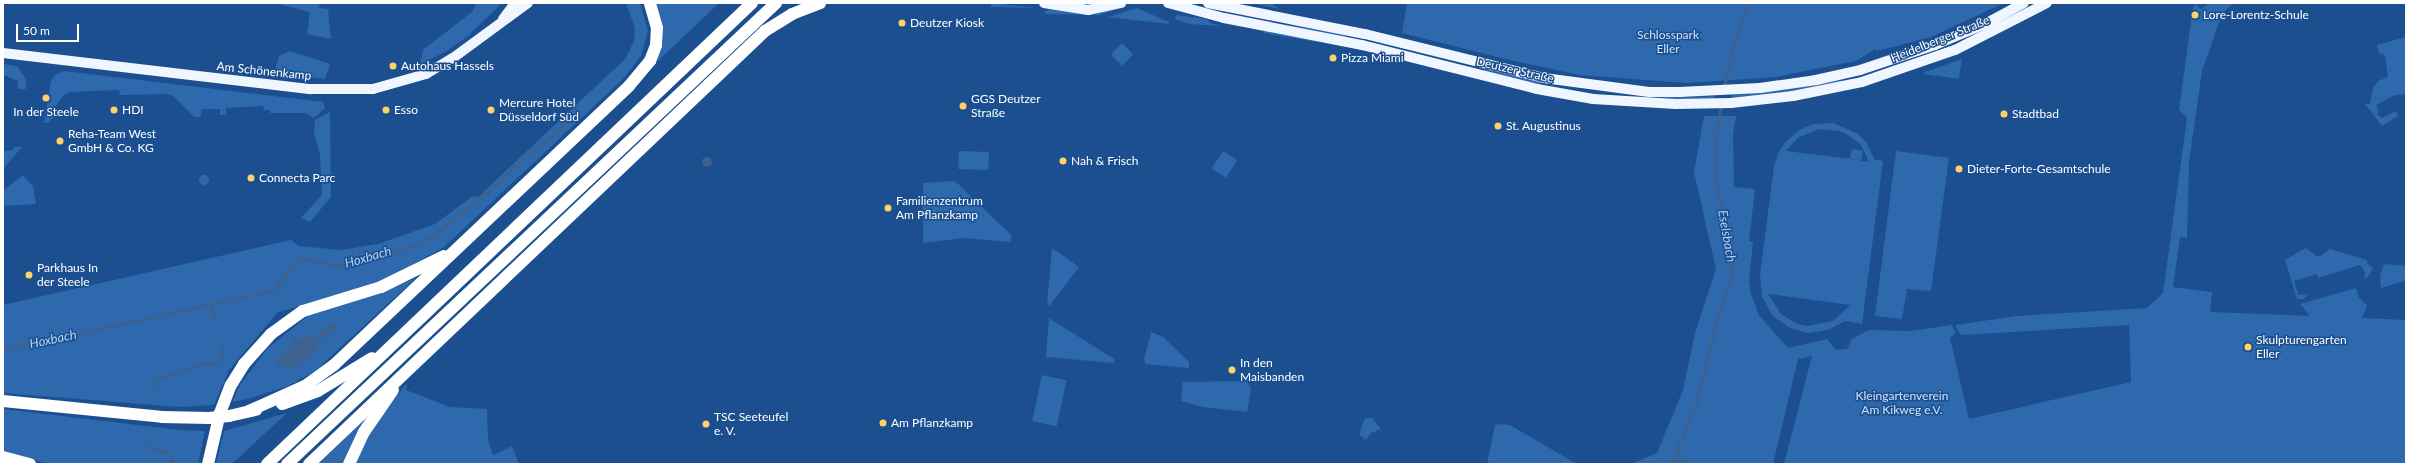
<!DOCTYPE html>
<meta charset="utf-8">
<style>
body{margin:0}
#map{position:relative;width:2409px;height:467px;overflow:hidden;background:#1b4f8f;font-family:Lato,sans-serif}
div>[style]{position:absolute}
.green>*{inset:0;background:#2e69ad;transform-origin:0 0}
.round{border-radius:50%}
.water>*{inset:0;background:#3c6290}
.stream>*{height:2.5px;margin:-1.25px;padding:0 1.25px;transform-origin:1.25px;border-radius:1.25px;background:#3c6290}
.major>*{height:10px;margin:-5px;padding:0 5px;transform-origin:5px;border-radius:5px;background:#f0f6ff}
.highway>*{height:12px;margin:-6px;padding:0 6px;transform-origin:6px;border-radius:6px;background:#fff}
.highway-bridge>*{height:12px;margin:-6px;padding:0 6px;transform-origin:6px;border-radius:6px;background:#fff}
.dots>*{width:11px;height:11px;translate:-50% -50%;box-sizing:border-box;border:2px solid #1b4f8f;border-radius:50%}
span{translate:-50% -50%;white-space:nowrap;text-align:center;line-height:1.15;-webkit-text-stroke:3px #1b4f8f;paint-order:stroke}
.poi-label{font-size:12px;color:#fff}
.left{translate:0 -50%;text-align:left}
.park-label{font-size:12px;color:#cfe3fa}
.street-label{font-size:12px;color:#fff}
.water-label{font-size:13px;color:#b5d3f5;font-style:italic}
.frame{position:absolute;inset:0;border:4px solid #fff;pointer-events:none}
.scale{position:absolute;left:16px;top:24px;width:63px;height:18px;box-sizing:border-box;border:2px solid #fff;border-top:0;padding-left:5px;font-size:12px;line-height:14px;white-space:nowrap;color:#fff;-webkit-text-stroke:3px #1b4f8f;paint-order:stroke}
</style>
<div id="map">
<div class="green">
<i style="clip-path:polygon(275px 3px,320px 3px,319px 8px,328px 9px,331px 39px,307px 34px,310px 12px)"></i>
<i style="clip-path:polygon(476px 3px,502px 3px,468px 36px,445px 52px,420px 64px,423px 50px,473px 11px)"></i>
<i style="clip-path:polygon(626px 3px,640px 3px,648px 31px,641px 56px,623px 79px,443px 248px,386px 279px,277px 313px,229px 370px,214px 405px,180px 407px,3px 393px,3px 305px,291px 240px,299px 246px,341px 250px,378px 244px,435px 224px,473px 196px,478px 197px,625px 59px,634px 41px,635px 28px)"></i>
<i style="clip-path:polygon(655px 3px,719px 3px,657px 62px,661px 25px)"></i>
<i style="clip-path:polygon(991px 3px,1036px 8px,1037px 8px,991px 7px)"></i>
<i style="clip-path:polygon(1252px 3px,1270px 3px,1280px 9px,1265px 6px)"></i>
<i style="clip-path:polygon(1407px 3px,2004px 3px,1931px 37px,1877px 51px,1875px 49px,1856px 61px,1845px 63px,1776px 77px,1687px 83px,1579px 75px,1505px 59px,1402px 33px)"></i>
<i style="clip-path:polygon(2209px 3px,2233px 3px,2222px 14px,2202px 71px,2189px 162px,2187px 238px,2180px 237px,2173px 287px,2212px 292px,2210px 312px,2310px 316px,2300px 304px,2356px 288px,2358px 296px,2367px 306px,2362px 318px,2406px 320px,2406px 464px,1784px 464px,1812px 356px,1798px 359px,1773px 464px,1631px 464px,1657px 453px,1683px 390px,1695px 333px,1716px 269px,1694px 172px,1704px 116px,1736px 116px,1733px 134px,1734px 187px,1755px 189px,1749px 241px,1753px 242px,1749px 281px,1751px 294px,1759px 315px,1788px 348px,1827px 339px,1836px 350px,1847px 349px,1852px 339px,1869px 330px,1911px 331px,1952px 325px,1955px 333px,1950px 338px,1969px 419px,2131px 382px,2129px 325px,1961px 335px,1955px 325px,2017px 316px,2147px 308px,2163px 293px,2187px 118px,2179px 110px,2193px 7px,2196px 4px,2201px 9px)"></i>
<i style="clip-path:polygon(1128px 6px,1099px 15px,1046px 14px,1044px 12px,1050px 9px,1093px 13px)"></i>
<i style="clip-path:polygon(1137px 8px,1169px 22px,1169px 24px,1108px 17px)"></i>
<i style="clip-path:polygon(1176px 15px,1206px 19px,1210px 23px,1221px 26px,1189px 24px,1175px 19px)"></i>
<i style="clip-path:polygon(1290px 25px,1291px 24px,1346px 34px,1345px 38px)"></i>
<i style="clip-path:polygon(1264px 31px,1342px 46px,1263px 33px)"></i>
<i style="clip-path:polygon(2406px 37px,2406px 94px,2395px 95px,2376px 105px,2379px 111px,2377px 114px,2382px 118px,2396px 111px,2398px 116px,2382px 126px,2365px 104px,2370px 104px,2373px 88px,2378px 81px,2388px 77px,2385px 55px,2379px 53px,2377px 45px)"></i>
<i style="left:1122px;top:43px;width:16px;height:16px;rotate:45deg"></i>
<i style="clip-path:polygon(290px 51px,330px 64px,325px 79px,274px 73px,279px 56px)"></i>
<i style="clip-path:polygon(1962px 59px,1959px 79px,1924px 74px,1925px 72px)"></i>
<i style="clip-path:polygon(3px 64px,17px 66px,26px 79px,26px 89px,18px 89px,18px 81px,4px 75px,3px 82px)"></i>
<i style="clip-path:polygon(1485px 69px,1541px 81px,1540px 85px,1482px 71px)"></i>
<i style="clip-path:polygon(64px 71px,323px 102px,325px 108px,314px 118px,305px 113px,270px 113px,270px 110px,264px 110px,263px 106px,226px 108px,226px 115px,220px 115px,220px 109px,202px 109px,200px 117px,194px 117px,173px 96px,167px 94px,120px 95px,119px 90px,70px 92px,63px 96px,52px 111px,56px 114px,55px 116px,48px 123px,44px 123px,51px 81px,55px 75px)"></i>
<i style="clip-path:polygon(1842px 78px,1843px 82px,1774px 95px,1732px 99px,1732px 95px)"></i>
<i style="clip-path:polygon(1655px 96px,1691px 97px,1714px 96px,1713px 100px,1676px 100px)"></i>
<i style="clip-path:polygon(330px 112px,331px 197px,310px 222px,301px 218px,322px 195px,320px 154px,314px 134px,315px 120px)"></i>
<i style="clip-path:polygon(evenodd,1833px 123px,1858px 134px,1866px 142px,1875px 160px,1883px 161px,1862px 324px,1845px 321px,1828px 330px,1808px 333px,1790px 328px,1773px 316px,1762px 297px,1760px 275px,1774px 166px,1779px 152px,1786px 141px,1801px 129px,1814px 124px,1833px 123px,1819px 129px,1839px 131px,1848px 135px,1861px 145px,1869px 162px,1861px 161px,1863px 151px,1852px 149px,1850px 158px,1860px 160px,1786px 151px,1799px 137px,1819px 129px,1833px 123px,1768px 294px,1850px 305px,1833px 321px,1807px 326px,1797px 324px,1781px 314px,1768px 294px)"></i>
<i style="clip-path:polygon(14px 147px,22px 147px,3px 169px,3px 151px,13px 150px)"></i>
<i style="left:959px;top:151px;width:30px;height:18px;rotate:2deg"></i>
<i style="left:1223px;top:151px;width:17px;height:21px;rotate:33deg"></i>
<i style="clip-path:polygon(1896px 151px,1949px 158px,1931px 291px,1907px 289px,1902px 319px,1875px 316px)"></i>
<i style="clip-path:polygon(23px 175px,33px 186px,36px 204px,3px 206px,3px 191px)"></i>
<i class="round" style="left:199px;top:175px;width:10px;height:10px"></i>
<i style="clip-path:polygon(955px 181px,1011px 235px,1011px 242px,963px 238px,923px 243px,923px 183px)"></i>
<i style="clip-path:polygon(1052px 248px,1079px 267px,1050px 305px,1047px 305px)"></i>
<i style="clip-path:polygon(2306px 248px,2316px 256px,2321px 256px,2330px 249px,2367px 260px,2367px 264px,2373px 268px,2367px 278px,2364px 279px,2365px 272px,2360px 265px,2318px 278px,2317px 274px,2294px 281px,2298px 295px,2308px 294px,2304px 299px,2297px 299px,2285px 260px)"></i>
<i style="clip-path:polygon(2384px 264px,2406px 266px,2406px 284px,2404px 281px,2381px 288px,2380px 276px)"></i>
<i style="clip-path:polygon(416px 278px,315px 371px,288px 386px,248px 399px,232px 402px,240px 385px,267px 349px,309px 315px,377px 294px)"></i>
<i style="clip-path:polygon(1049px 318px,1114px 359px,1114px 363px,1046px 357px)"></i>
<i style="clip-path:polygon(1151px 332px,1163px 337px,1189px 362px,1189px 368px,1146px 364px,1144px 360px)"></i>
<i style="left:1042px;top:375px;width:25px;height:47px;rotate:12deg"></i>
<i style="clip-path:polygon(1247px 381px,1251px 389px,1247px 412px,1203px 407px,1181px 401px,1183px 382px)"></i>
<i style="clip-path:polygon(407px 383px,406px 390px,450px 407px,487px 409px,488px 440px,493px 455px,512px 446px,519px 464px,319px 464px,365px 418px,377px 422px)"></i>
<i style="clip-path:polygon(3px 409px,180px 430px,205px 431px,198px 464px,48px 464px,3px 451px)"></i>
<i style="clip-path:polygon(287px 413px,232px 464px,216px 464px,224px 431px)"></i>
<i style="clip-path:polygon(1365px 418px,1372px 418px,1381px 429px,1371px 433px,1366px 440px,1359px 435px)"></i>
<i style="clip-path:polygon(1500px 424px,1510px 425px,1577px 464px,1487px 464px,1495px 425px)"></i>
</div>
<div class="water">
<i class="round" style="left:702px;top:157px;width:10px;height:10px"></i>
<i style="clip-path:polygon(334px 322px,336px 325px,333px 331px,316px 344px,319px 349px,296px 368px,278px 366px,274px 361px,287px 350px,295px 337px,300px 340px,307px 334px,311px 338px)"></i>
</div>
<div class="stream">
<i style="left:1724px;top:87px;width:45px;rotate:-77.2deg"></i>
<i style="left:1734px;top:43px;width:43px;rotate:-69.4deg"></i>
<i style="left:211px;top:304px;width:14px;rotate:73deg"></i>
<i style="left:3px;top:350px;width:275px;rotate:-12.4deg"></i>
<i style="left:272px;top:291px;width:8px;rotate:-40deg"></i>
<i style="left:278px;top:286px;width:22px;rotate:-58deg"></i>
<i style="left:290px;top:267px;width:16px;rotate:-30deg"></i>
<i style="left:304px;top:259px;width:37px;rotate:11deg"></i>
<i style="left:340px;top:266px;width:42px;rotate:-18deg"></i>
<i style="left:380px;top:253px;width:35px;rotate:-13deg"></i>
<i style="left:414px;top:245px;width:20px;rotate:-27deg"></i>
<i style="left:432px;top:236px;width:49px;rotate:-37.6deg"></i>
<i style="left:471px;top:206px;width:85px;rotate:-42.1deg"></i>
<i style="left:534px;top:149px;width:20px;rotate:-33deg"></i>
<i style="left:551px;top:138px;width:21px;rotate:-47deg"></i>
<i style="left:154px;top:390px;width:9px;rotate:-84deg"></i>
<i style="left:155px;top:381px;width:7px;rotate:-27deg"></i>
<i style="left:161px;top:378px;width:40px;rotate:-20.2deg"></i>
<i style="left:199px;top:364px;width:17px;rotate:-3deg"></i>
<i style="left:216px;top:363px;width:7px;rotate:-45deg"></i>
<i style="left:221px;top:358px;width:12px;rotate:-81deg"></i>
<i style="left:149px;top:444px;width:6px;rotate:51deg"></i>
<i style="left:153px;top:449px;width:16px;rotate:14deg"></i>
<i style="left:169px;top:453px;width:12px;rotate:66deg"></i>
<i style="left:1677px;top:452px;width:15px;rotate:53deg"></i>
<i style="left:1671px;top:464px;width:65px;rotate:-67.4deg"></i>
<i style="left:1696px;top:404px;width:76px;rotate:-76.3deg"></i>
<i style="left:1714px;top:330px;width:61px;rotate:-71.9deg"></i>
<i style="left:1733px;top:272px;width:28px;rotate:-96deg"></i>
<i style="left:1730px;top:244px;width:64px;rotate:-102.7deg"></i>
<i style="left:1716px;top:182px;width:46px;rotate:-90deg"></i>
<i style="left:1716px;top:136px;width:31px;rotate:-81deg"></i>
</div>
<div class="major">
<i style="left:1044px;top:3px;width:45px;rotate:9deg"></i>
<i style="left:1088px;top:10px;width:34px;rotate:-12deg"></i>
<i style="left:1168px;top:3px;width:58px;rotate:15deg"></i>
<i style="left:1224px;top:18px;width:141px;rotate:11.1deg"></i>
<i style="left:1362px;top:45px;width:180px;rotate:14.1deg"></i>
<i style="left:1537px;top:89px;width:57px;rotate:10.1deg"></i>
<i style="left:1593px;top:99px;width:83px;rotate:3.4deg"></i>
<i style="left:1676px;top:104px;width:55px;rotate:-1deg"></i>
<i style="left:1731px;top:103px;width:62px;rotate:-6.4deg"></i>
<i style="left:1793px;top:96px;width:70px;rotate:-11.5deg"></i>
<i style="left:1862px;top:82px;width:98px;rotate:-19deg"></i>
<i style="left:1955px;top:50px;width:103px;rotate:-27.1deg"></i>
<i style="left:1208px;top:3px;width:160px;rotate:11.2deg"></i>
<i style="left:1365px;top:34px;width:184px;rotate:13.8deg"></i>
<i style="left:1544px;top:78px;width:106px;rotate:7.6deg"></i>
<i style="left:1649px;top:92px;width:31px"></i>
<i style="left:1680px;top:92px;width:80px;rotate:-2.9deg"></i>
<i style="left:1760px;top:88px;width:57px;rotate:-8.1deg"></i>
<i style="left:1816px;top:80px;width:45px;rotate:-12.8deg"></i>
<i style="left:1860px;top:70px;width:79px;rotate:-18.4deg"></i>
<i style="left:1935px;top:45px;width:54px;rotate:-22.8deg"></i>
<i style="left:1985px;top:24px;width:44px;rotate:-28.3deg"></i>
<i style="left:503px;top:19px;width:20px;rotate:-53deg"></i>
<i style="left:3px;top:53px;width:310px;rotate:6.7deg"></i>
<i style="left:311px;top:89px;width:62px"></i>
<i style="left:373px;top:89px;width:55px;rotate:-15.8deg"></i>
<i style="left:426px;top:74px;width:31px;rotate:-31deg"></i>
<i style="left:453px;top:58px;width:93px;rotate:-36.3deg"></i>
</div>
<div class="highway">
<i style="left:3px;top:401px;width:160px;rotate:5.7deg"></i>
<i style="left:162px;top:417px;width:47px;rotate:1.2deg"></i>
<i style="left:282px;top:404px;width:38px;rotate:-20deg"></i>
<i style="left:318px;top:391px;width:63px;rotate:-31.4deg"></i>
<i style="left:249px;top:411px;width:61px;rotate:-24.1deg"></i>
<i style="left:305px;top:386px;width:36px;rotate:-36deg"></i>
<i style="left:334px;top:365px;width:406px;rotate:-43.4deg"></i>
<i style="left:629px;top:86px;width:33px;rotate:-50deg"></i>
<i style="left:650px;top:61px;width:17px;rotate:-69deg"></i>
<i style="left:656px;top:45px;width:17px;rotate:-87deg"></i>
<i style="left:657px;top:28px;width:26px;rotate:-106deg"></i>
<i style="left:229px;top:416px;width:28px;rotate:-13deg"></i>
<i style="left:3px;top:457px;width:28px;rotate:15deg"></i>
<i style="left:208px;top:464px;width:52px;rotate:-76.8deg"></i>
<i style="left:220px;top:413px;width:30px;rotate:-69deg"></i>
<i style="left:231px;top:385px;width:25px;rotate:-58deg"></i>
<i style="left:244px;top:364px;width:40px;rotate:-48deg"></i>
<i style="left:271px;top:334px;width:39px;rotate:-36deg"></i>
<i style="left:303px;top:311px;width:82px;rotate:-17.1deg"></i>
<i style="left:381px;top:287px;width:70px;rotate:-26.2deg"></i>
<i style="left:267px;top:464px;width:669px;rotate:-43.55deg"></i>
<i style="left:287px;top:464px;width:672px;rotate:-43.31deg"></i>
<i style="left:309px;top:464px;width:629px;rotate:-43.52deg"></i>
<i style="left:765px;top:31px;width:32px;rotate:-32deg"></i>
<i style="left:792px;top:14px;width:30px;rotate:-21deg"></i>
<i style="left:349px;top:464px;width:35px;rotate:-65deg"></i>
<i style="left:364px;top:432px;width:51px;rotate:-55.4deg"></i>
</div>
<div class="highway-bridge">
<i style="left:209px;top:418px;width:20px;rotate:-6deg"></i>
</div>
<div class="dots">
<i style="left:2195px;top:15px;background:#ffd166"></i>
<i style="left:902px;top:23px;background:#ffd166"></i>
<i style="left:1333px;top:58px;background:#ffd166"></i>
<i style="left:393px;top:66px;background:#ffd166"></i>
<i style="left:46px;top:98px;background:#ffd166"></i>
<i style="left:963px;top:106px;background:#ffd166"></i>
<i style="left:114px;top:110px;background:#ffd166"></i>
<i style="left:386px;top:110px;background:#ffd166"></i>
<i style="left:491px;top:110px;background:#ffd166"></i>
<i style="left:2004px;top:114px;background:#ffd166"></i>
<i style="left:1498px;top:126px;background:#ffd166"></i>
<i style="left:60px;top:141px;background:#ffd166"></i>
<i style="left:1063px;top:161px;background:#ffd166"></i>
<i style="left:1959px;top:169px;background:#ffd166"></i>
<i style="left:251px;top:178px;background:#ffd166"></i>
<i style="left:888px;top:208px;background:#ffd166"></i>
<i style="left:29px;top:275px;background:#ffd166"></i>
<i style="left:2248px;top:347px;background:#ffd166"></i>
<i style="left:1232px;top:370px;background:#ffd166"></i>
<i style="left:883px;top:423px;background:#ffd166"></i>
<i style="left:706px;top:424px;background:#ffd166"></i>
</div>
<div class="poi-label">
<span class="left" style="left:2203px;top:15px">Lore-Lorentz-Schule</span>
<span class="left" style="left:910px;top:23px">Deutzer Kiosk</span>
<span class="left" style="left:1341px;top:58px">Pizza Miami</span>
<span class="left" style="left:401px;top:66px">Autohaus Hassels</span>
<span class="left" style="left:971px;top:106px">GGS Deutzer<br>Straße</span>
<span class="left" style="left:499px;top:110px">Mercure Hotel<br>Düsseldorf Süd</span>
<span class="left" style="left:122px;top:110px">HDI</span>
<span class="left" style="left:394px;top:110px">Esso</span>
<span style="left:46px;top:112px">In der Steele</span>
<span class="left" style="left:2012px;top:114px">Stadtbad</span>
<span class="left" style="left:1506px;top:126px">St. Augustinus</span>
<span class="left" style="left:68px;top:141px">Reha-Team West<br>GmbH &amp; Co. KG</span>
<span class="left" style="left:1071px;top:161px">Nah &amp; Frisch</span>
<span class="left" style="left:1967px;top:169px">Dieter-Forte-Gesamtschule</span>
<span class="left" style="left:259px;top:178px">Connecta Parc</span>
<span class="left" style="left:896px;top:208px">Familienzentrum<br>Am Pflanzkamp</span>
<span class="left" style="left:37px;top:275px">Parkhaus In<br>der Steele</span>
<span class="left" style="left:2256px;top:347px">Skulpturengarten<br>Eller</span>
<span class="left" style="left:1240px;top:370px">In den<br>Maisbanden</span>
<span class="left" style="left:714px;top:424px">TSC Seeteufel<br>e. V.</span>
<span class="left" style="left:891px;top:423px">Am Pflanzkamp</span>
</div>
<div class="park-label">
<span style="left:1668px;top:42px">Schlosspark<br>Eller</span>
<span style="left:1902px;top:403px">Kleingartenverein<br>Am Kikweg e.V.</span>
</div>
<div class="street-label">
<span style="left:1940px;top:39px;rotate:-22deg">Heidelberger Straße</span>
<span style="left:1515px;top:70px;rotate:13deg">Deutzer Straße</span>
<span style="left:264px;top:71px;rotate:6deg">Am Schönenkamp</span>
</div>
<div class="water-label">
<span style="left:1727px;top:236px;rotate:80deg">Eselsbach</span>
<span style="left:368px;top:257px;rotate:-16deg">Hoxbach</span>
<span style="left:53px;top:339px;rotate:-12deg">Hoxbach</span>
</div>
<div class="frame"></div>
<div class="scale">50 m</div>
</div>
